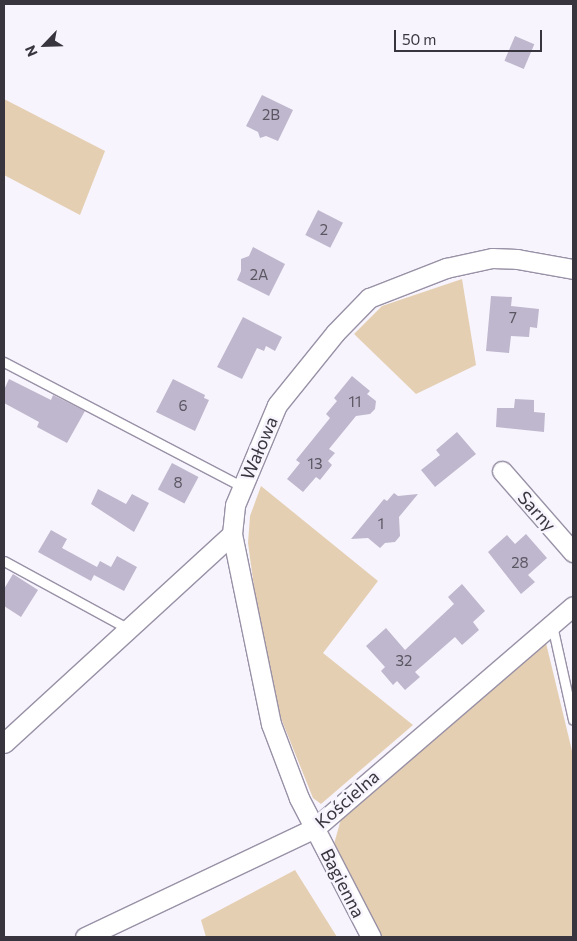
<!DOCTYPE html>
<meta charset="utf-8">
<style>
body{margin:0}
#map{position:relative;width:577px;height:941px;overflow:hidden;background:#f7f4fd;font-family:Commissioner,sans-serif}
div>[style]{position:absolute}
.green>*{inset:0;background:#e5cfb2}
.building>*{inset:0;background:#bfb7cd;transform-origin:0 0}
.roads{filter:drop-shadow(1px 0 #9991a6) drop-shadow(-1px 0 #9991a6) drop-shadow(0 1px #9991a6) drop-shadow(0 -1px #9991a6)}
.lane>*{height:9px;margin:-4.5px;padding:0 4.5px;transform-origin:4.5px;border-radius:4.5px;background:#fff}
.street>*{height:19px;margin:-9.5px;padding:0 9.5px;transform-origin:9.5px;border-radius:9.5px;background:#fff}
span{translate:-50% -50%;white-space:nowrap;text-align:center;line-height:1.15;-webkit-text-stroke:5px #f7f4fd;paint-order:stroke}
.number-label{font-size:15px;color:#5a5662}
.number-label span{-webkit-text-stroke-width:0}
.street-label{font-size:18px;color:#38353e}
.frame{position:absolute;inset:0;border:5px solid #38353e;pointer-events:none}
.north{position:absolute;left:20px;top:20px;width:50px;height:50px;-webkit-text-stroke:4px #f7f4fd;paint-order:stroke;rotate:246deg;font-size:14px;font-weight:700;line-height:20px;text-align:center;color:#38353e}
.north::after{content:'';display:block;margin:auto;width:18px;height:22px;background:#38353e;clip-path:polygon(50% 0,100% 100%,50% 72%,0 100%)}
.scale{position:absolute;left:394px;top:30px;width:148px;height:22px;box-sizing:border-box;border:2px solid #38353e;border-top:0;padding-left:6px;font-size:15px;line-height:18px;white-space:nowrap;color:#38353e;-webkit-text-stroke:4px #f7f4fd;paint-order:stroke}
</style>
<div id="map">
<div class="green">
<i style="clip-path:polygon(4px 99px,105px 151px,80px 215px,4px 175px)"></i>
<i style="clip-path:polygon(462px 279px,476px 365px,416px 394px,354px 334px,382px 306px)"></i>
<i style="clip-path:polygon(261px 486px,378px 581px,323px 653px,413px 725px,321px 804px,313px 798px,280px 716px,256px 602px,248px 543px,250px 516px)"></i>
<i style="clip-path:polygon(546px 643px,573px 755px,573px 937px,382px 937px,334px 844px,341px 819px)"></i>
<i style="clip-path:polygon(295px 870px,337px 937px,206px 937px,201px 920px)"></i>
</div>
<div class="building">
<i style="left:515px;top:36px;width:21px;height:27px;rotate:23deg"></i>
<i style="clip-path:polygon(262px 95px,293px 110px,278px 141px,266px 136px,260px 138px,258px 132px,246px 126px)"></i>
<i style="left:318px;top:210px;width:28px;height:28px;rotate:27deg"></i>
<i style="clip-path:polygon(253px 247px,285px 264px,269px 296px,237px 280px,241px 271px,241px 259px,249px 256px)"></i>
<i style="clip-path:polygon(491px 296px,512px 297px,511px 306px,539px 309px,537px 328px,530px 327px,529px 337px,511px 336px,509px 353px,486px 351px)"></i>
<i style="clip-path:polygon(243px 317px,282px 337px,275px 351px,266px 346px,264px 351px,257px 348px,242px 379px,217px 367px)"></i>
<i style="clip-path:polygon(352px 376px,370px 391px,367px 394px,376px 401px,375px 409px,370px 414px,356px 416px,329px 449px,335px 453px,328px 461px,332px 465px,320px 480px,316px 477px,303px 492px,287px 479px,300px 463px,296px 460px,330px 418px,326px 414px,337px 401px,334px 398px)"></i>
<i style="clip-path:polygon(9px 379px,51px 400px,53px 395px,85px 411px,67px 443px,37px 427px,39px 422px,4px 403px,4px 390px)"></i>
<i style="clip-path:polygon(173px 379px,205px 395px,204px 398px,209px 400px,195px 431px,156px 412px)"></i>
<i style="clip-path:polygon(515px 399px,534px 400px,534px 412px,545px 413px,544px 432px,496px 427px,497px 408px,514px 408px)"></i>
<i style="clip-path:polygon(457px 432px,476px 454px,435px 487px,421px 470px,440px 455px,436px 450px)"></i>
<i style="left:172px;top:463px;width:30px;height:30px;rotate:28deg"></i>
<i style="clip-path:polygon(98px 489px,126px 504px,132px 494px,149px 503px,134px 532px,91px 504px)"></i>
<i style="clip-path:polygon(394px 493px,398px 496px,418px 494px,399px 517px,400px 536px,395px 542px,385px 543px,380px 548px,368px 538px,351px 539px,384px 499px,387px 501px)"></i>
<i style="clip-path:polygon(51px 530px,67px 539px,62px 548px,97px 567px,100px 561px,111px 567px,117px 556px,137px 567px,124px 591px,94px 575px,91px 581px,38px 552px)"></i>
<i style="clip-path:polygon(526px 534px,547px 558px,528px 575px,535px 582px,521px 594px,488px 552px,507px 535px,515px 544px)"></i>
<i style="clip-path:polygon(13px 574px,38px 590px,21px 617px,4px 606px,4px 589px)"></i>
<i style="clip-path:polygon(462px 584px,485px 611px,473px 622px,479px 630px,462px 645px,455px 637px,415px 672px,420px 677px,405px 690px,397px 681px,393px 685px,381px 671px,385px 667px,366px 646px,386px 628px,405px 650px,454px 604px,448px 597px)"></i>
</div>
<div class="roads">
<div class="lane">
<i style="left:4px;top:362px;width:270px;rotate:27.6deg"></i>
<i style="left:4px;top:561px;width:140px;rotate:28.6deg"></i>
<i style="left:552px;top:625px;width:97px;rotate:77.5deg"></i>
</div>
<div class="street">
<i style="left:502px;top:471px;width:108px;rotate:48.8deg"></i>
<i style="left:4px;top:743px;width:309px;rotate:-42.5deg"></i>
<i style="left:85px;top:937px;width:255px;rotate:-25.4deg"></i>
<i style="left:315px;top:828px;width:340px;rotate:-40.7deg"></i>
<i style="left:371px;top:937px;width:157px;rotate:-117.4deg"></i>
<i style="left:299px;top:798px;width:79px;rotate:-110.7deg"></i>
<i style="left:271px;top:724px;width:194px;rotate:-101.6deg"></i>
<i style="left:232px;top:534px;width:29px;rotate:-84deg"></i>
<i style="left:235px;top:505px;width:108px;rotate:-67.2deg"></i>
<i style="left:277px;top:405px;width:92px;rotate:-51.1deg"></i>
<i style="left:335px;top:333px;width:49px;rotate:-45.8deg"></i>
<i style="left:369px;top:298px;width:83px;rotate:-21.3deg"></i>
<i style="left:446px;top:268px;width:47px;rotate:-12.3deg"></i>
<i style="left:492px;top:258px;width:25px;rotate:2deg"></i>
<i style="left:517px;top:259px;width:57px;rotate:10.1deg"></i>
</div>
</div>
<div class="number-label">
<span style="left:271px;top:115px">2B</span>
<span style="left:324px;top:230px">2</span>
<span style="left:259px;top:275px">2A</span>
<span style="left:513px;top:318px">7</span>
<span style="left:355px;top:402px">11</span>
<span style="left:183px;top:406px">6</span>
<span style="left:315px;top:464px">13</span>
<span style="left:178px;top:483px">8</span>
<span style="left:381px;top:524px">1</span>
<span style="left:520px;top:563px">28</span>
<span style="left:404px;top:661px">32</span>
</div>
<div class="street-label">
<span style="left:259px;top:448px;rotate:-67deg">Wałowa</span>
<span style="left:537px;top:511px;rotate:48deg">Sarny</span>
<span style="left:347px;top:799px;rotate:-41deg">Kościelna</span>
<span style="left:343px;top:883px;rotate:63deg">Bagienna</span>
</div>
<div class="frame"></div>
<div class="north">N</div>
<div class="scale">50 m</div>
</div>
